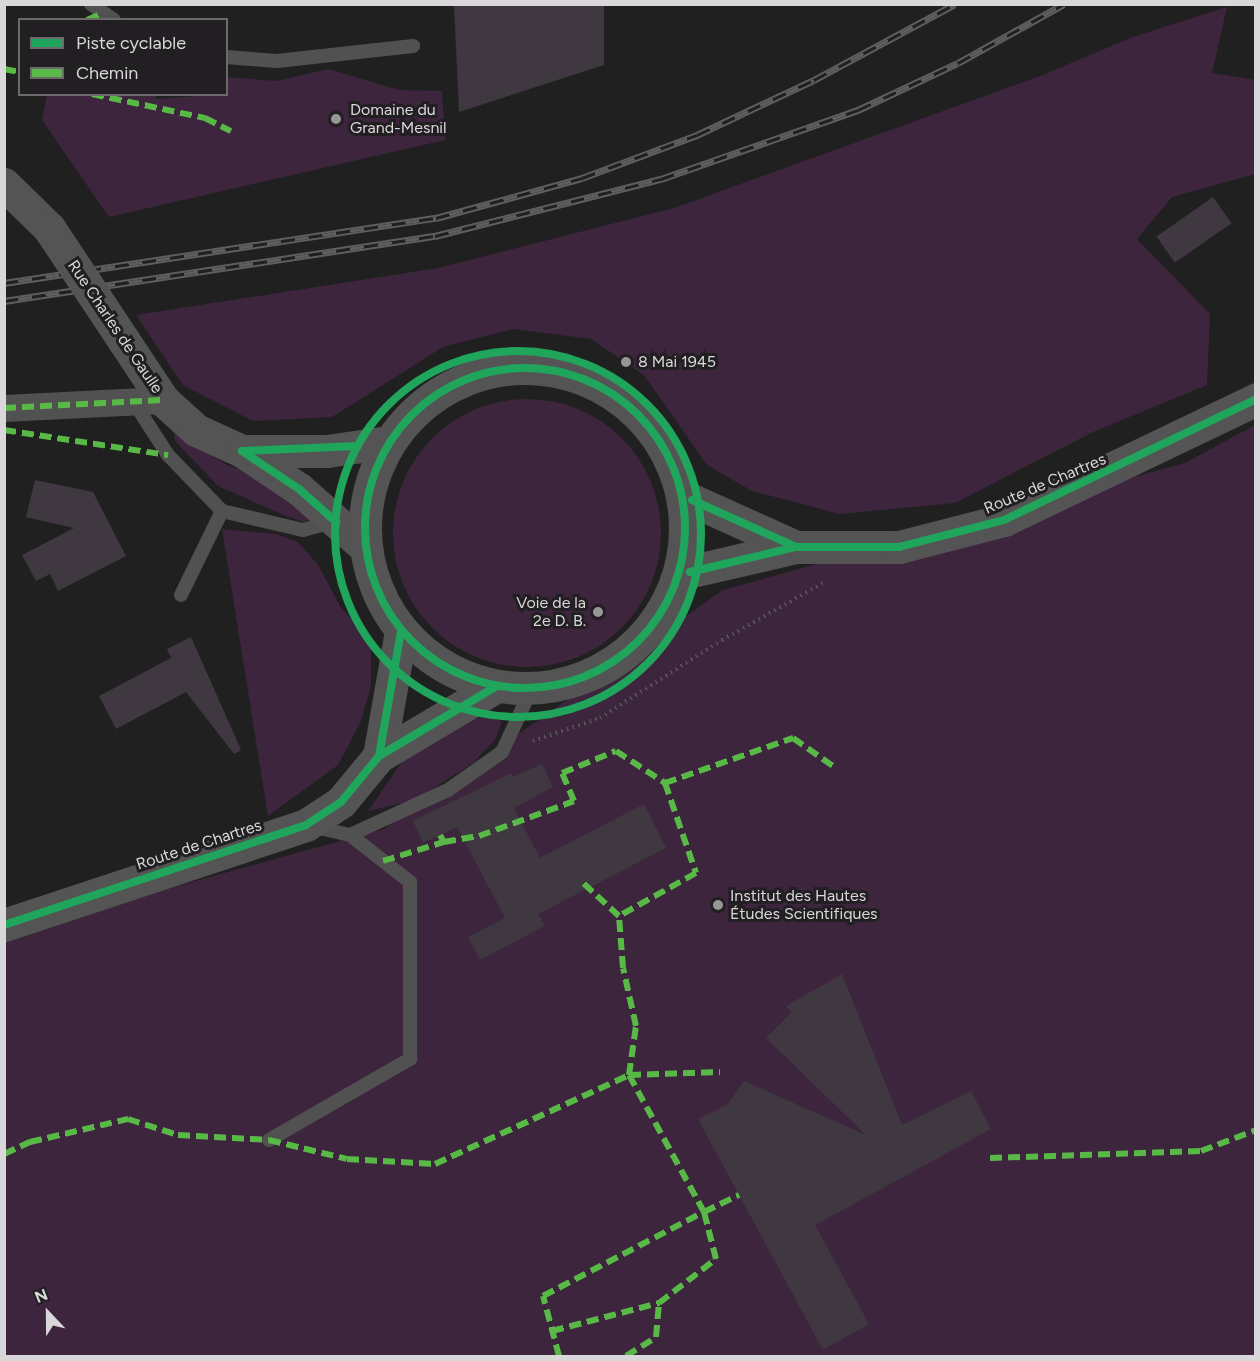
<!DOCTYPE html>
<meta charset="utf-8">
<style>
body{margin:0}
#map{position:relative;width:1260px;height:1361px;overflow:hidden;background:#202020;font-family:Figtree,sans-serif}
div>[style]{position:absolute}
.green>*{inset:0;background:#3d253e}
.round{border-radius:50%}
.building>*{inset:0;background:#3f3840;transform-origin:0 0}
.path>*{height:4px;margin-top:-2px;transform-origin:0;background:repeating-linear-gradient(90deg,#575657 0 1.5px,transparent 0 6px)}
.service>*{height:14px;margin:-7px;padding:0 7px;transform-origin:7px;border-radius:7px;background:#515151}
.minor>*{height:27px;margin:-13.5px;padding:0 13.5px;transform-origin:13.5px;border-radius:13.5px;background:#515151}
.secondary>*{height:33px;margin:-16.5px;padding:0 16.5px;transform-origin:16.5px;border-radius:16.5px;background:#545454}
.secondary>.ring{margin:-16.5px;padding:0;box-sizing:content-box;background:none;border:33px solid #545454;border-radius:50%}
.rail>*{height:7px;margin-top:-3.5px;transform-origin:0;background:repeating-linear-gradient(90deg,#211f21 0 14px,#5f5e5f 0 28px);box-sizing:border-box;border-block:2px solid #5f5e5f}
.secondary-bridge>*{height:33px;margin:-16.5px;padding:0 16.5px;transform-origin:16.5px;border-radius:16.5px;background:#545454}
.quiet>*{height:6px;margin-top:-3px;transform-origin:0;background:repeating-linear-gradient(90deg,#58b947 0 12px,transparent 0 18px)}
.cycleway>*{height:8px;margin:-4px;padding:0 4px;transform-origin:4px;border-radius:4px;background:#20a55d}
.cycleway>.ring{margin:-4px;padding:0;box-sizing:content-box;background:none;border:8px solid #20a55d;border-radius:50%}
.dots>*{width:16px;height:16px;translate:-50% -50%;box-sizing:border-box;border:3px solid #211f21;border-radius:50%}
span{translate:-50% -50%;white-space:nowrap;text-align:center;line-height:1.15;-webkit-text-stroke:6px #211f21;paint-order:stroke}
.poi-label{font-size:16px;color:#d9d7d9}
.left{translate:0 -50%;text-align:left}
.right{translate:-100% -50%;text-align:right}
.street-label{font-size:16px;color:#d9d7d9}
.frame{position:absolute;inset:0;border:6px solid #d9d7d9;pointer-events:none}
.legend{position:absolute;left:18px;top:18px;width:210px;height:78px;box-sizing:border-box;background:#211f21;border:2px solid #6b696b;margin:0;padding:8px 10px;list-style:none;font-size:18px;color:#d9d7d9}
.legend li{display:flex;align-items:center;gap:12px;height:30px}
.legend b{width:30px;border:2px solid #6b696b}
.north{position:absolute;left:18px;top:1283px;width:60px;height:60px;-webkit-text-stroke:4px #211f21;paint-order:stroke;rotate:338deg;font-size:16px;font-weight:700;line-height:24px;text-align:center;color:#d9d7d9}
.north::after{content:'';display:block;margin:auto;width:21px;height:27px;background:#d9d7d9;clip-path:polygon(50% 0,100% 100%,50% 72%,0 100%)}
</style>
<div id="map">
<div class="green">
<i style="clip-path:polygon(1227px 7px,1212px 73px,1255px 80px,1255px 174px,1172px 197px,1137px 239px,1210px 314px,1207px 385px,1093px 432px,955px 503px,840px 514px,752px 491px,707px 465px,644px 375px,591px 339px,513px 329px,443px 347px,332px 417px,253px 421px,183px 385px,136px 315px,438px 268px,674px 208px,1040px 76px,1133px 37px)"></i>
<i style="clip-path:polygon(328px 69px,399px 90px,442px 91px,445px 140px,109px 217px,42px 120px,47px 95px,156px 94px,156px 99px,226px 94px,227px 77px,276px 81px)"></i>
<i class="round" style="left:393px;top:399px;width:268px;height:268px"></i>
<i style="clip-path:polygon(1255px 425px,1255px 1356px,5px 1356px,4px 940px,50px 921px,384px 829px,723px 590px,1185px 463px)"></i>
<i style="clip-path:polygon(174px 432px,227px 465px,269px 479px,312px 519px,304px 522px,286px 516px,218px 486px,175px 441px)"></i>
<i style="clip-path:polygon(222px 529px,275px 534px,298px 542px,318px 565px,340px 606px,371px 642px,371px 686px,361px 721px,338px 765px,268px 816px)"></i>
<i style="clip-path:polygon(486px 717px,502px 721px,495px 740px,473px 763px,415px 800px,368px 811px,406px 756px,467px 720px)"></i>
</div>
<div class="building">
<i style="clip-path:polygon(454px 4px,604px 4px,604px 65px,459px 112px)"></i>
<i style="left:1213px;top:197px;width:32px;height:69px;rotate:55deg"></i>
<i style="clip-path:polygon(35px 480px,93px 492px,126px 556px,58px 591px,50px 574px,36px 581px,22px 555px,74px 528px,26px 517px)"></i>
<i style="clip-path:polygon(191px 637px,241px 750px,234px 754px,186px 692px,116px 729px,99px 696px,171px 658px,167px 649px)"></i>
<i style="clip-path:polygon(542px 764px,553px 787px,514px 808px,540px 858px,644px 804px,666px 848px,538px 914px,545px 926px,480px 960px,468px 937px,505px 918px,457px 827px,423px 843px,413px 821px,511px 773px,513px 777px)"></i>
<i style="clip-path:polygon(842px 974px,902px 1125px,971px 1091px,991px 1129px,815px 1225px,869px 1324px,823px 1350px,698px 1119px,728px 1104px,744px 1081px,866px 1135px,766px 1038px,791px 1013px,786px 1006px)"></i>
</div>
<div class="path">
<i style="left:533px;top:741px;width:71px;rotate:-18.9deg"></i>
<i style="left:600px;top:718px;width:145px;rotate:-32.6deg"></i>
<i style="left:722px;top:640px;width:118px;rotate:-29.4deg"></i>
</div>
<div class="service">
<i style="left:91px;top:4px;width:28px;rotate:35deg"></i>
<i style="left:226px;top:57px;width:51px;rotate:4.5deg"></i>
<i style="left:277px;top:61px;width:137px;rotate:-6.3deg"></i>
<i style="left:135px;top:404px;width:61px;rotate:57.1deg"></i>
<i style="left:168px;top:455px;width:78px;rotate:46deg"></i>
<i style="left:222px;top:511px;width:83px;rotate:13.2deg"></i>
<i style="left:303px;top:530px;width:31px;rotate:-15deg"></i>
<i style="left:181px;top:595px;width:93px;rotate:-64deg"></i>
<i style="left:311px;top:826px;width:40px;rotate:13deg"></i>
<i style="left:350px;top:835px;width:108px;rotate:-24.7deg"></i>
<i style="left:448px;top:790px;width:66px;rotate:-35.1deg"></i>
<i style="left:502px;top:752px;width:71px;rotate:-64.9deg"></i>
<i style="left:269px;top:1140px;width:163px;rotate:-29.9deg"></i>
<i style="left:410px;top:1059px;width:177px;rotate:-90deg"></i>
<i style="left:410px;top:882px;width:76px;rotate:-141.9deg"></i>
</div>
<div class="minor">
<i style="left:4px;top:408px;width:159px;rotate:-2.9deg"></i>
</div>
<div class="secondary">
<i style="left:4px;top:184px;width:63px;rotate:44.4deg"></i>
<i style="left:124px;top:341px;width:71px;rotate:56.5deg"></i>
<i style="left:163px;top:400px;width:45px;rotate:42.3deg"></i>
<i style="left:196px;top:430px;width:51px;rotate:24.5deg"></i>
<i style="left:242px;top:451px;width:69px;rotate:33.7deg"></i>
<i style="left:299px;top:489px;width:88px;rotate:41.3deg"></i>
<i class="ring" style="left:365px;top:368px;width:287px;height:287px"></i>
<i style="left:242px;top:451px;width:85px"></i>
<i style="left:327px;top:451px;width:63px;rotate:-8.3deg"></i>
<i style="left:683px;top:496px;width:124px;rotate:24.3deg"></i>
<i style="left:679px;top:574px;width:120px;rotate:-13deg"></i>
<i style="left:796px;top:547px;width:103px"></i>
<i style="left:899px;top:547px;width:108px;rotate:-14.4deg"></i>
<i style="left:1004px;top:520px;width:280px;rotate:-25.6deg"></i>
<i style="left:379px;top:756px;width:127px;rotate:-80deg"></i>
<i style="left:4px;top:925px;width:318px;rotate:-18.3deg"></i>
<i style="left:306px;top:825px;width:42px;rotate:-33.3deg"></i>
<i style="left:341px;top:802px;width:60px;rotate:-50.4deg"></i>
<i style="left:379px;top:756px;width:137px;rotate:-30.7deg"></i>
</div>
<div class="rail">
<i style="left:4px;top:283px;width:437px;rotate:-8.6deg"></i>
<i style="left:436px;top:218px;width:151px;rotate:-15.3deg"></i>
<i style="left:582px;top:178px;width:123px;rotate:-20.5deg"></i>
<i style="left:697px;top:135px;width:129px;rotate:-25.2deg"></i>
<i style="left:814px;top:80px;width:160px;rotate:-28.3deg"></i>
<i style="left:4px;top:301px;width:436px;rotate:-8.6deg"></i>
<i style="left:435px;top:236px;width:233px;rotate:-14.2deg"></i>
<i style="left:661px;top:179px;width:209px;rotate:-19.3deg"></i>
<i style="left:858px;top:110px;width:110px;rotate:-25.2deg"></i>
<i style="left:958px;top:63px;width:121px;rotate:-29.1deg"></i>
</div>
<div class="secondary-bridge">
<i style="left:49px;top:228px;width:136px;rotate:56.4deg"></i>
</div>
<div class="quiet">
<i style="left:87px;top:20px;width:17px;rotate:-24deg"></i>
<i style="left:4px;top:69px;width:16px;rotate:11deg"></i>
<i style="left:92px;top:94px;width:116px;rotate:12deg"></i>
<i style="left:205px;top:118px;width:29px;rotate:27deg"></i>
<i style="left:4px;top:408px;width:159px;rotate:-2.9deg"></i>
<i style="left:4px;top:430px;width:166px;rotate:8.7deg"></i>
<i style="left:665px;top:783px;width:136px;rotate:-19.4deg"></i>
<i style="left:793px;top:738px;width:49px;rotate:35deg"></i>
<i style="left:440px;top:835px;width:8px;rotate:60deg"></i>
<i style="left:444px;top:842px;width:36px;rotate:-10deg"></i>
<i style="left:479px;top:836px;width:101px;rotate:-20.2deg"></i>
<i style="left:574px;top:801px;width:30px;rotate:-113deg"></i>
<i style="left:562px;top:773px;width:58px;rotate:-22.2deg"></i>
<i style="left:616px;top:751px;width:59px;rotate:33.1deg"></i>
<i style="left:665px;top:783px;width:95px;rotate:71deg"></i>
<i style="left:696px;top:873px;width:88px;rotate:150.8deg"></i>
<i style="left:383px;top:861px;width:64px;rotate:-17.3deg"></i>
<i style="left:4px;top:1154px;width:29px;rotate:-25deg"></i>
<i style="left:30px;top:1142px;width:101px;rotate:-13.2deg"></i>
<i style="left:128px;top:1119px;width:52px;rotate:17.7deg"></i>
<i style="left:178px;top:1135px;width:91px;rotate:3.1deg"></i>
<i style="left:269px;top:1140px;width:80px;rotate:13.7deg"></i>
<i style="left:347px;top:1159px;width:88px;rotate:3.3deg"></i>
<i style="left:435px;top:1164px;width:213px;rotate:-24.6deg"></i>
<i style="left:629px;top:1075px;width:91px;rotate:-1.9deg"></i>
<i style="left:990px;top:1158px;width:211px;rotate:-1.9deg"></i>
<i style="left:1201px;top:1151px;width:59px;rotate:-20.9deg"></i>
<i style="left:552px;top:1331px;width:111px;rotate:-14.7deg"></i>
<i style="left:659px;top:1303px;width:72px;rotate:-37.7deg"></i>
<i style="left:716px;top:1259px;width:49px;rotate:-104.3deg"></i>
<i style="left:704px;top:1212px;width:39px;rotate:-26deg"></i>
<i style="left:559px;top:1356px;width:62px;rotate:-104.9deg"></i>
<i style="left:543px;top:1296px;width:182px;rotate:-27.6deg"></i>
<i style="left:704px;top:1212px;width:156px;rotate:-118.7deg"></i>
<i style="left:629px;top:1075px;width:49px;rotate:-81.9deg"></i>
<i style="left:636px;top:1026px;width:59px;rotate:-102.6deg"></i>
<i style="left:623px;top:968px;width:52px;rotate:-94.4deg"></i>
<i style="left:619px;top:916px;width:50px;rotate:-137.4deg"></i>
<i style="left:626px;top:1356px;width:36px;rotate:-32deg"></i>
<i style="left:656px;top:1337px;width:34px;rotate:-85deg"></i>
</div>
<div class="cycleway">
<i class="ring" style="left:335px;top:351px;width:358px;height:358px"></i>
<i class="ring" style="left:365px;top:368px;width:312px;height:312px"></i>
<i style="left:242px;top:451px;width:69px;rotate:33.7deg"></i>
<i style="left:299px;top:489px;width:50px;rotate:41.7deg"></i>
<i style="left:242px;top:451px;width:116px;rotate:-2.5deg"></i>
<i style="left:692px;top:500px;width:114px;rotate:24.3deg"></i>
<i style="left:690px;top:572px;width:109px;rotate:-13.3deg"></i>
<i style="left:796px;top:547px;width:103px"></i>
<i style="left:899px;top:547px;width:108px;rotate:-14.4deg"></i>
<i style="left:1004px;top:520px;width:280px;rotate:-25.6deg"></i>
<i style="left:379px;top:756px;width:127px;rotate:-80deg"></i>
<i style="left:4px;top:925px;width:318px;rotate:-18.3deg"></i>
<i style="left:306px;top:825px;width:42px;rotate:-33.3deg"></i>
<i style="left:341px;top:802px;width:60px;rotate:-50.4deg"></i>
<i style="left:379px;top:756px;width:137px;rotate:-30.7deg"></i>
</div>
<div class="dots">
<i style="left:336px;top:119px;background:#989798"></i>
<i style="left:626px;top:362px;background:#989798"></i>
<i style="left:598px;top:612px;background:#989798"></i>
<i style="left:718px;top:905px;background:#989798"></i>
</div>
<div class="poi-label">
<span class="left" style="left:350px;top:119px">Domaine du<br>Grand-Mesnil</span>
<span class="left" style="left:638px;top:362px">8 Mai 1945</span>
<span class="right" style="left:586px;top:612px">Voie de la<br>2e D. B.</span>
<span class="left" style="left:730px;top:905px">Institut des Hautes<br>Études Scientifiques</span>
</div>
<div class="street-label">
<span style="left:115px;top:327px;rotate:56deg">Rue Charles de Gaulle</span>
<span style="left:1045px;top:484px;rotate:-23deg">Route de Chartres</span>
<span style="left:199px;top:845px;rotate:-18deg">Route de Chartres</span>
</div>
<div class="frame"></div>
<ul class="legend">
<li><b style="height:8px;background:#20a55d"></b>Piste cyclable</li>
<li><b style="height:8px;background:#58b947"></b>Chemin</li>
</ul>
<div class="north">N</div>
</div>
